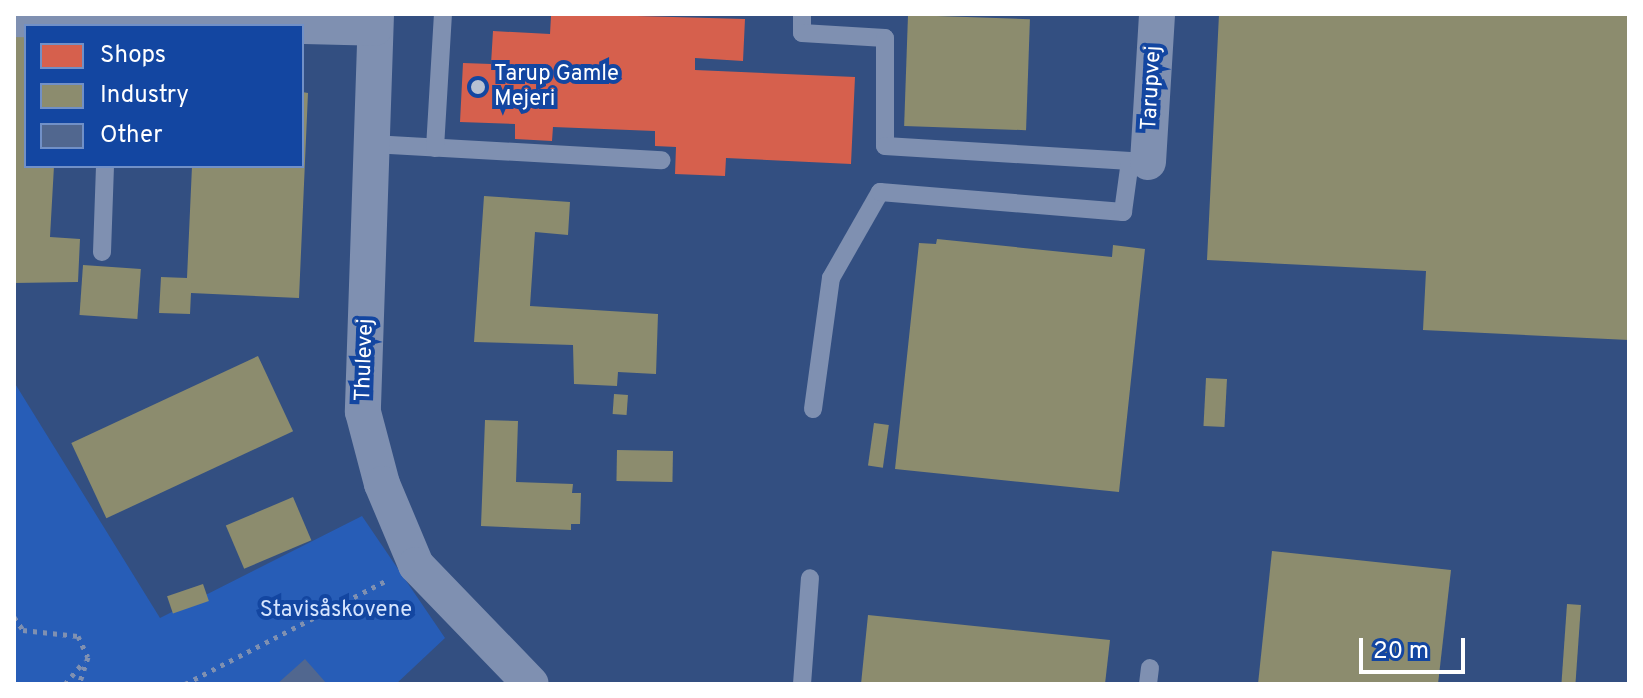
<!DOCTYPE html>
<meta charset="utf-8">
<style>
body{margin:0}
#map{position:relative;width:1643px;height:698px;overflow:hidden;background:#334f81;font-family:Overpass,sans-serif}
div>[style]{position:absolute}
.green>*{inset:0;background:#275db7}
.shops>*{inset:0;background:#d6604d}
.industry>*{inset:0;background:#8c8c6e;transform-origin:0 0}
.building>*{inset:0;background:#51678f}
.path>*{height:5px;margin-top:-2.5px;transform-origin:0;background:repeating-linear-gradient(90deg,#7f90b1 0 4px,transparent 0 10px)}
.service>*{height:18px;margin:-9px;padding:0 9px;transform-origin:9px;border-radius:9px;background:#7f90b1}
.minor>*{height:36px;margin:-18px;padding:0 18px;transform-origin:18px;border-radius:18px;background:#7f90b1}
.dots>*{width:22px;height:22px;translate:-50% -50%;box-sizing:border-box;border:4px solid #1346a1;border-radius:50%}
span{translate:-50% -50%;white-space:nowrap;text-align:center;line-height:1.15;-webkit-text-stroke:8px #1346a1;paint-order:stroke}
.poi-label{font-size:22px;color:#fff}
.left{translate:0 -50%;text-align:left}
.street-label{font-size:22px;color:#fff}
.park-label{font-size:22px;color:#d5e4fe}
.frame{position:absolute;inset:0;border:16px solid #fff;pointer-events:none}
.legend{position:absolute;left:24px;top:24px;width:280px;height:144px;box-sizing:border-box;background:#1346a1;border:2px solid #7190c7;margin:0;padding:10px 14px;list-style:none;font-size:24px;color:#fff}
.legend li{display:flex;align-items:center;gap:16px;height:40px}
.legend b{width:40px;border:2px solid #7190c7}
.scale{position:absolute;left:1359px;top:638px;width:106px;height:36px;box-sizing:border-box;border:4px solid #fff;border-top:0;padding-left:10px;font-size:24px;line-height:28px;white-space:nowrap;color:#fff;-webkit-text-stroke:6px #1346a1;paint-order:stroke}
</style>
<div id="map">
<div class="green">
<i style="clip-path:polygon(14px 382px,160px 618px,362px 516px,445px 638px,396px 684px,14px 684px)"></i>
</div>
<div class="shops">
<i style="clip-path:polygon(565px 14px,745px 19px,743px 61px,695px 58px,695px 70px,855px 77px,851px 164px,726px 158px,725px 176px,675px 174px,676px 147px,655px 146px,655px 131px,553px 127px,552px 141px,515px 139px,515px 124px,460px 122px,463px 63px,491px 64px,493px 31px,550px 34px,551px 16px)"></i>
</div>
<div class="industry">
<i style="clip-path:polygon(1219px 14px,1629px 14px,1629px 340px,1423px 330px,1426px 271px,1207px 260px)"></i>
<i style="left:908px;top:15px;width:122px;height:111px;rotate:2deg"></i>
<i style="clip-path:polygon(14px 37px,26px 37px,26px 166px,54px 166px,50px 237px,80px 239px,78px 282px,14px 283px)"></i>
<i style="clip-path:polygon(302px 92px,308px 93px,299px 298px,191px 293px,190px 314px,159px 313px,161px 277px,187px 278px,192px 166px,302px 166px)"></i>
<i style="clip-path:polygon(484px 196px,570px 202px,568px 235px,535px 232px,530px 306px,658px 314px,656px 374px,618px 372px,617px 386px,574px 384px,573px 345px,474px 342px)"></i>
<i style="clip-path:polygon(937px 239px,1112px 257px,1113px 245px,1145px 249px,1119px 492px,895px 469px,919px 243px,936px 244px)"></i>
<i style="left:83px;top:265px;width:58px;height:50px;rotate:4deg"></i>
<i style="left:258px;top:356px;width:83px;height:206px;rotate:65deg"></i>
<i style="left:1206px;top:378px;width:21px;height:48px;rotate:3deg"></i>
<i style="left:614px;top:394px;width:14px;height:20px;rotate:4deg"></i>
<i style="clip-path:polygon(485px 420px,518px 421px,516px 482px,573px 484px,572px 493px,581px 493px,580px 524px,571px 524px,571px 530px,481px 526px)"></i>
<i style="left:874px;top:423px;width:15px;height:43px;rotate:8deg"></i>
<i style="left:617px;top:450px;width:56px;height:31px;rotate:1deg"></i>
<i style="left:293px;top:497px;width:47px;height:73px;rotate:67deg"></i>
<i style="clip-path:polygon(1272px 551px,1451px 570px,1438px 684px,1258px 684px)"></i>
<i style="left:203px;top:584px;width:18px;height:38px;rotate:71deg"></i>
<i style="left:1567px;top:604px;width:14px;height:79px;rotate:4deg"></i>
<i style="clip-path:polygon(868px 615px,1110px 640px,1105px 684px,861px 684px)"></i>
</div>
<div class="building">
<i style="clip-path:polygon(305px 659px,327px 684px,277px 684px)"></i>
</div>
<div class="path">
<i style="left:14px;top:617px;width:16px;rotate:55deg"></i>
<i style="left:23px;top:630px;width:55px;rotate:6.2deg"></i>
<i style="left:78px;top:636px;width:23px;rotate:65deg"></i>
<i style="left:88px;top:657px;width:28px;rotate:108deg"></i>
<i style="left:65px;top:684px;width:30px;rotate:-50deg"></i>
<i style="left:185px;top:684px;width:227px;rotate:-27.2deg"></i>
</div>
<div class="service">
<i style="left:802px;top:14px;width:19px;rotate:90deg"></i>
<i style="left:802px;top:33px;width:83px;rotate:3.4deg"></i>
<i style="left:885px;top:38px;width:108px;rotate:90deg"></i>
<i style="left:885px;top:146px;width:258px;rotate:3.5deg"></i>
<i style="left:372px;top:144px;width:290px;rotate:3.2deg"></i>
<i style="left:435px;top:148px;width:134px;rotate:-86.6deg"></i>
<i style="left:102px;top:252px;width:86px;rotate:-88deg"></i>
<i style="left:813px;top:409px;width:132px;rotate:-82.2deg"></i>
<i style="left:831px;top:278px;width:99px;rotate:-60.3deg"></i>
<i style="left:880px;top:192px;width:244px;rotate:4.7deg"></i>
<i style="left:1123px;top:212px;width:51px;rotate:-82.2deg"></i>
<i style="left:802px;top:684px;width:106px;rotate:-85.7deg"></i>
<i style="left:1148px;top:684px;width:16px;rotate:-83deg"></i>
</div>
<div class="minor">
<i style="left:376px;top:14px;width:398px;rotate:91.9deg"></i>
<i style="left:363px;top:412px;width:74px;rotate:75.2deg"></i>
<i style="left:382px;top:484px;width:88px;rotate:67.2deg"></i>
<i style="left:416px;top:565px;width:165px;rotate:46deg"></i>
<i style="left:14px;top:19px;width:361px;rotate:1.4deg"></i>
<i style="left:1148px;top:162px;width:148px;rotate:-86.5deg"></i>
</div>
<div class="dots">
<i style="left:478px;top:87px;background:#b8c1d3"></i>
</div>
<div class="poi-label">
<span class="left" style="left:494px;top:87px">Tarup Gamle<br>Mejeri</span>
</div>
<div class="street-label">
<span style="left:1152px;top:88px;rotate:-87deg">Tarupvej</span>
<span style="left:365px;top:360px;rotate:-88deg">Thulevej</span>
</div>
<div class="park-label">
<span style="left:336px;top:611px">Stavisåskovene</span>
</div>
<div class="frame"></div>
<ul class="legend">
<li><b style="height:22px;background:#d6604d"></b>Shops</li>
<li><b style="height:22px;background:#8c8c6e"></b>Industry</li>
<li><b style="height:22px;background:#51678f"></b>Other</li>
</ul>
<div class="scale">20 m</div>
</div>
